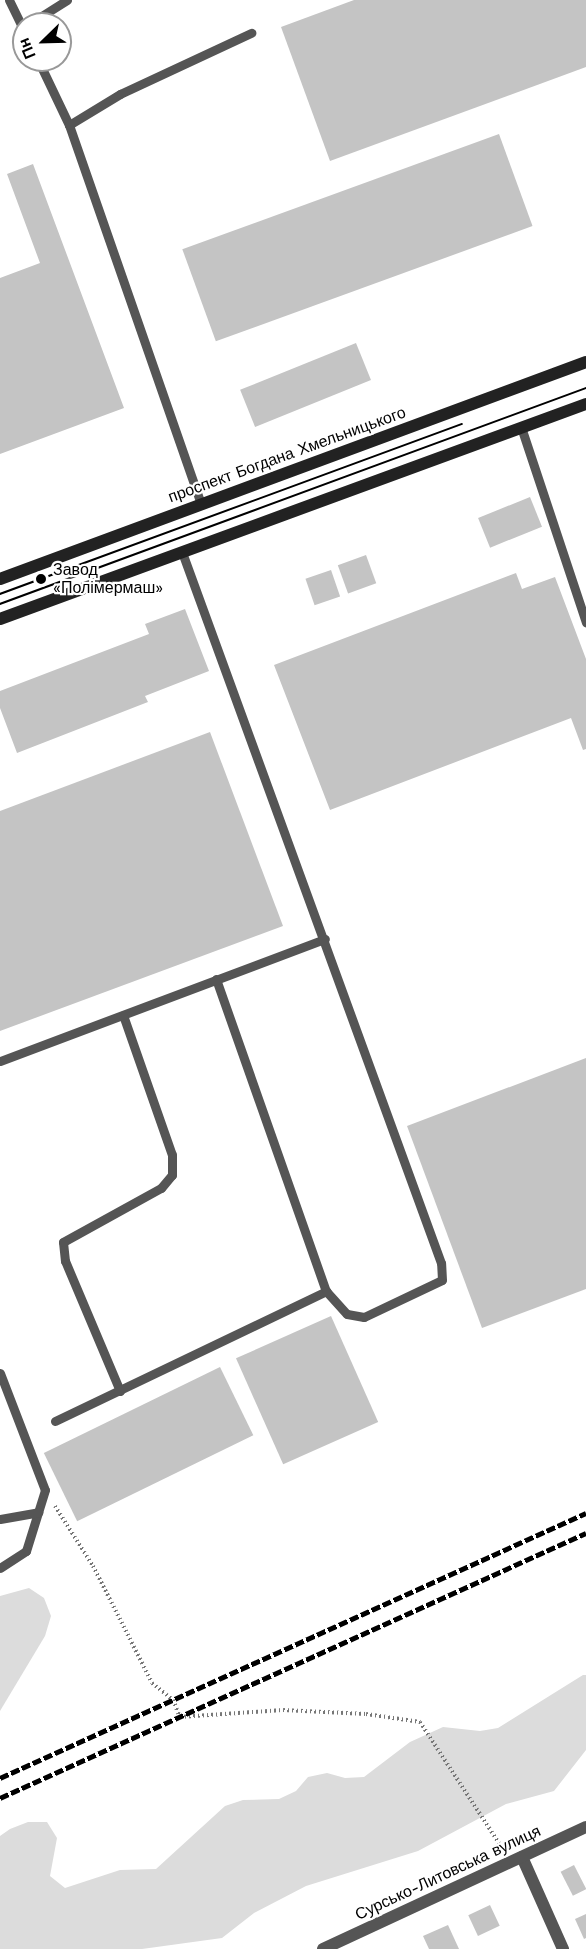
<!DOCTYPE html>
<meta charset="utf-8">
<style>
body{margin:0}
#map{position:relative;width:586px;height:1949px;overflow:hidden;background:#fff;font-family:"Work Sans",sans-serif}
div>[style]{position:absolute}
.green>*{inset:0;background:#dcdcdc}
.building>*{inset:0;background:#c4c4c4;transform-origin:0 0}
.path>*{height:4px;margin-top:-2px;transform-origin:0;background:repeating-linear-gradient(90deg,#777 0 1.5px,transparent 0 4.5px)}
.service>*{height:9px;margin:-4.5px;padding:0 4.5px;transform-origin:4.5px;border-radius:4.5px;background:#555}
.minor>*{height:12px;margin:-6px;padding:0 6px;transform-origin:6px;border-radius:6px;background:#555}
.secondary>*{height:12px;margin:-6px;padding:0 6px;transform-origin:6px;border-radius:6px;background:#222}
.tram>*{height:1.5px;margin:-0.75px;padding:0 0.75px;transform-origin:0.75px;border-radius:0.75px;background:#000}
.rail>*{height:4.5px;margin-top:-2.25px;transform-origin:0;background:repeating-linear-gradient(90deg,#000 0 9px,transparent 0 12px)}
.dots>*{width:16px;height:16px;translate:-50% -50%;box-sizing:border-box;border:3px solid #fff;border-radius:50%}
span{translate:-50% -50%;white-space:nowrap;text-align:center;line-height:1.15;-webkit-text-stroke:4.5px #fff;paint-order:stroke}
.street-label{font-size:16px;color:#000}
.poi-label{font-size:16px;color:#000}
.left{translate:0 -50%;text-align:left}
.north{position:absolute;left:12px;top:12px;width:60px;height:60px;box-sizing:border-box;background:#fff;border:2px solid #999;border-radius:50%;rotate:247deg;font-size:16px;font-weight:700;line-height:24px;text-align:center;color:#000}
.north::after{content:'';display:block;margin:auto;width:21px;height:27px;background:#000;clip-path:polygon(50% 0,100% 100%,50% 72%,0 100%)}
</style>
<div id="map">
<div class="green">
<div style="clip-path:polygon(29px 1588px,44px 1598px,51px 1616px,45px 1636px,0 1711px,0 1596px)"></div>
<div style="clip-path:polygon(583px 1675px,586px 1675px,586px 1750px,554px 1791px,506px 1804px,418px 1851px,306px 1886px,254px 1913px,222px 1938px,142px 1949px,0 1949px,0 1836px,10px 1829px,28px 1822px,47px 1822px,57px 1838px,50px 1876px,65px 1888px,120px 1870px,156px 1869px,225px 1806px,243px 1800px,279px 1799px,296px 1791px,308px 1777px,327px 1773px,345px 1778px,364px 1777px,410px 1742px,443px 1727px,480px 1731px,498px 1728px)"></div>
</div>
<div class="building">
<div style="clip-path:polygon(354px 0,586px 0,586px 67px,330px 161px,281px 27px)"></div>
<div style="left:499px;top:134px;width:98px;height:337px;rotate:70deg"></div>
<div style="clip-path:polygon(33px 164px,124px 408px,0 454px,0 278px,40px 263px,7px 174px)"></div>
<div style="left:356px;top:343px;width:40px;height:125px;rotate:68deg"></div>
<div style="left:530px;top:497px;width:32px;height:56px;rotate:68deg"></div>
<div style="left:366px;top:555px;width:30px;height:30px;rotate:70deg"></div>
<div style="left:331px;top:570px;width:28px;height:27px;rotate:71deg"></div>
<div style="clip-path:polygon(516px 573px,522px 589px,555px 577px,586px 659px,586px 749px,583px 750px,571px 718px,330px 810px,274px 665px)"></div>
<div style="clip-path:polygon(185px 609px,209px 671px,145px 696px,148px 702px,17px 753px,0 708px,0 691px,149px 634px,145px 624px)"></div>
<div style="clip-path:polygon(210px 732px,283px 926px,0 1031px,0 811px)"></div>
<div style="clip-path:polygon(586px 1058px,586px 1289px,482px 1328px,407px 1126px)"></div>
<div style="left:331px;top:1316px;width:116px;height:104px;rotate:66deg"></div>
<div style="left:220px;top:1367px;width:76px;height:196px;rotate:64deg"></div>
<div style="left:574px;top:1865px;width:27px;height:15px;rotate:63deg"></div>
<div style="left:490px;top:1905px;width:23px;height:24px;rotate:65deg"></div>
<div style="clip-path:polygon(586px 1914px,586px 1938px,584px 1939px,575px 1919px)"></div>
<div style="clip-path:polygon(448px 1925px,459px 1949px,429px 1949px,423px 1936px)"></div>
</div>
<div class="path">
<div style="left:55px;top:1506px;width:71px;rotate:57.7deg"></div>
<div style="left:93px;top:1566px;width:131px;rotate:63.2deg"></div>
<div style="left:152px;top:1683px;width:27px;rotate:39deg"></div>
<div style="left:173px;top:1700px;width:18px;rotate:68deg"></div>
<div style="left:180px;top:1717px;width:103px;rotate:-3.9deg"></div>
<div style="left:283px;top:1710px;width:83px;rotate:2.8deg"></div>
<div style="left:366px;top:1714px;width:55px;rotate:8.4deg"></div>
<div style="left:420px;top:1722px;width:154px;rotate:56.9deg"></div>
</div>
<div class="service">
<div style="left:9px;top:0;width:34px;rotate:64deg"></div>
<div style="left:29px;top:24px;width:45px;rotate:-32.3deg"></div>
<div style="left:38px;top:60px;width:72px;rotate:64.5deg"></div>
<div style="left:521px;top:427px;width:206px;rotate:71.6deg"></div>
<div style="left:201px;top:504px;width:401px;rotate:-109.2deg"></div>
<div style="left:69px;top:125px;width:60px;rotate:-31.3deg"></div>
<div style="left:120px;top:94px;width:145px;rotate:-25deg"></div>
<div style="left:216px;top:979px;width:331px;rotate:70.6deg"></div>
<div style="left:0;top:1061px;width:347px;rotate:-20.6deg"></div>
<div style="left:0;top:1373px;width:125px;rotate:69deg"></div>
<div style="left:45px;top:1490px;width:64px;rotate:107.3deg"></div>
<div style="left:26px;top:1551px;width:31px;rotate:147deg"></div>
<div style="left:120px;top:1391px;width:141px;rotate:-112.9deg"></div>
<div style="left:65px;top:1261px;width:19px;rotate:-96deg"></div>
<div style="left:63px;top:1242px;width:112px;rotate:-28.9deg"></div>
<div style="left:161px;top:1188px;width:17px;rotate:-50deg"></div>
<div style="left:172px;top:1175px;width:20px;rotate:-90deg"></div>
<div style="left:172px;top:1155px;width:148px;rotate:-109.3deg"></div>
<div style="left:55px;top:1421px;width:301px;rotate:-25.6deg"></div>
<div style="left:326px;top:1291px;width:31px;rotate:48deg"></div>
<div style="left:347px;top:1314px;width:17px;rotate:10deg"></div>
<div style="left:364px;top:1317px;width:86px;rotate:-25.4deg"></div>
<div style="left:442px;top:1280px;width:17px;rotate:-93deg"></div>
<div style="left:441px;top:1263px;width:757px;rotate:-110.02deg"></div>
<div style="left:0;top:1519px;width:39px;rotate:-10deg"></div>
</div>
<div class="minor">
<div style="left:522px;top:1857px;width:101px;rotate:66deg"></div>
<div style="left:323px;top:1949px;width:290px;rotate:-24.9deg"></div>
</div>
<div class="secondary">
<div style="left:0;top:579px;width:625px;rotate:-20.32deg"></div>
<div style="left:0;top:619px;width:624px;rotate:-20.15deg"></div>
</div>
<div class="tram">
<div style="left:0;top:594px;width:492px;rotate:-20.2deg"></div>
<div style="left:0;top:604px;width:625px;rotate:-20.23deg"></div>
</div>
<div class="rail">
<div style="left:0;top:1778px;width:643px;rotate:-24.33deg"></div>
<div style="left:0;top:1798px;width:643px;rotate:-24.33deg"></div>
</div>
<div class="dots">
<div style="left:41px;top:579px;background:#000"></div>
</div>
<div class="street-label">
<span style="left:287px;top:455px;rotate:-20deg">проспект Богдана Хмельницького</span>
<span style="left:448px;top:1873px;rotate:-25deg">Сурсько-Литовська вулиця</span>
</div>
<div class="poi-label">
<span class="left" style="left:53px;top:579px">Завод<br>«Полімермаш»</span>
</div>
<div class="north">Пн</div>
</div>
